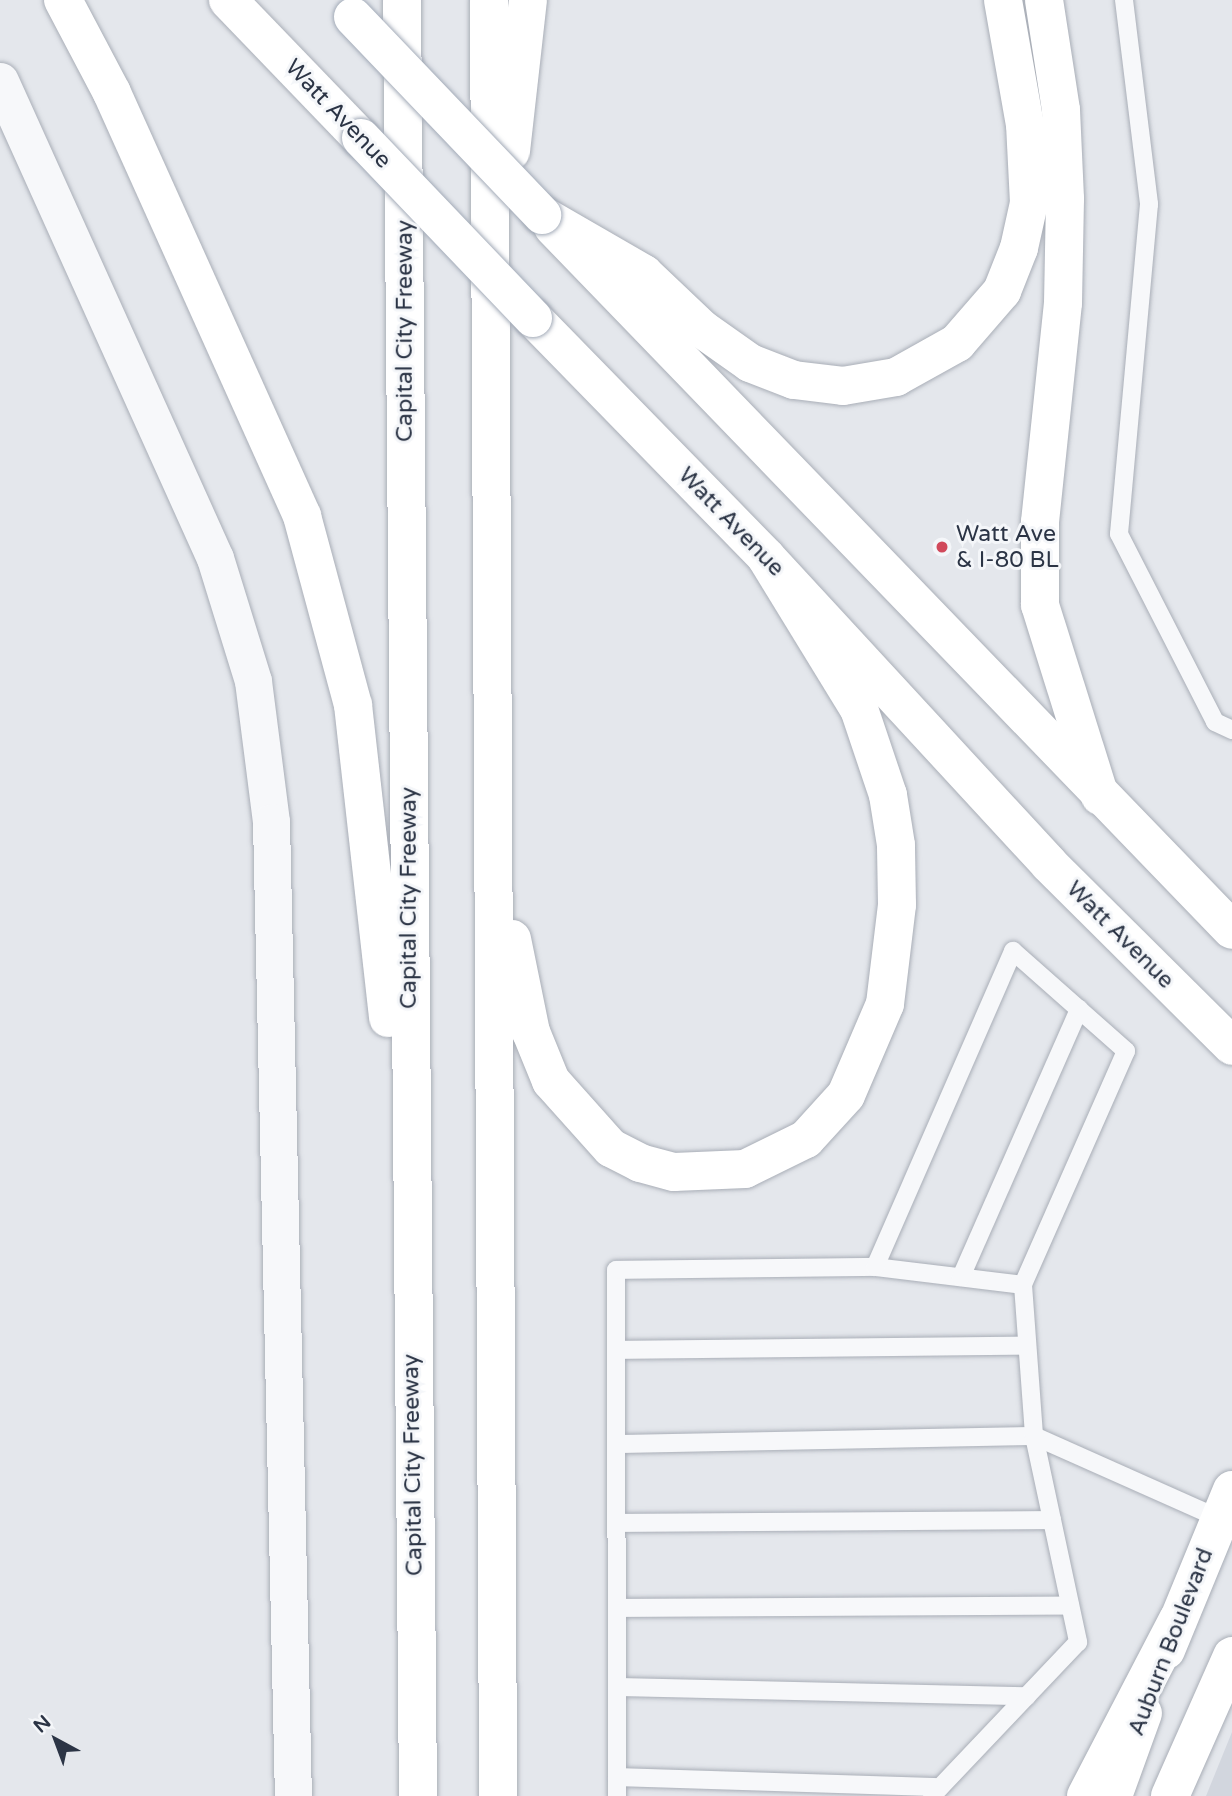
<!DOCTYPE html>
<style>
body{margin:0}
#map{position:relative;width:1232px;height:1796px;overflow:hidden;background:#e4e7ec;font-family:"Varela Round",sans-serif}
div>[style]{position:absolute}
.built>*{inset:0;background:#d2d6de}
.roads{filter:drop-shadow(0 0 2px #a9aeb7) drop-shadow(0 0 2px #a9aeb7)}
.service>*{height:18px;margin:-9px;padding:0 9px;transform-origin:9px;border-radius:9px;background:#f7f8fa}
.minor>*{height:37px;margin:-18.5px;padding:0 18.5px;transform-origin:18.5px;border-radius:18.5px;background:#f7f8fa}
.secondary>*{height:38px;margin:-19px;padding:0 19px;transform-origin:19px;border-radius:19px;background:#fff}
.primary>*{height:38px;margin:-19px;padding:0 19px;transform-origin:19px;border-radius:19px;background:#fff}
.motorway>*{height:38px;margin:-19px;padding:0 19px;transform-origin:19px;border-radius:19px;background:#fff}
.bridges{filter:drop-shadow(0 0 2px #a3abb8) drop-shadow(0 0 2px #a3abb8)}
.primary-bridge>*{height:38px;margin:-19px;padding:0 19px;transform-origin:19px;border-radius:19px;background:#fff}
.dots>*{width:19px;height:19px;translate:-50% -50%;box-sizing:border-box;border:4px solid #f4f6f9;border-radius:50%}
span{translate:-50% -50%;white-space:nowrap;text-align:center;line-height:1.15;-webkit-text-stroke:6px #f4f6f9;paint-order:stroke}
.street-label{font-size:23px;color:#2b3445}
.poi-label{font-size:23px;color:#2b3445}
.left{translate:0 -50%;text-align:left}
.north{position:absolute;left:21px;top:1705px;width:70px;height:70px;-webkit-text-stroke:5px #f4f6f9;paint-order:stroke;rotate:319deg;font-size:19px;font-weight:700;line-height:28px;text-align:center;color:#2b3445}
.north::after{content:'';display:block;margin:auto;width:24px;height:32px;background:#2b3445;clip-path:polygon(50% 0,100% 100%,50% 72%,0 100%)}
</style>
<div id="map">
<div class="built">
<div style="clip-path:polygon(1232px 1732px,1232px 1796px,1206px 1796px)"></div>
</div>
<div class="roads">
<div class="service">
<div style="left:1124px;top:0;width:206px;rotate:83deg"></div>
<div style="left:1149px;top:204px;width:331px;rotate:95.2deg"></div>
<div style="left:1119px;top:534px;width:211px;rotate:62.9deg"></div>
<div style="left:1215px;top:722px;width:19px;rotate:25deg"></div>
<div style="left:875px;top:1267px;width:149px;rotate:6.9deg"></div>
<div style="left:961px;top:1277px;width:293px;rotate:-66.2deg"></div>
<div style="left:617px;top:1350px;width:410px;rotate:-0.6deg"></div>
<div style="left:617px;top:1444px;width:417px;rotate:-1.1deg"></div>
<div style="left:1034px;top:1436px;width:204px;rotate:24deg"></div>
<div style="left:617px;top:1523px;width:435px;rotate:-0.4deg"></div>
<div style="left:617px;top:1608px;width:453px;rotate:-0.3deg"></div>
<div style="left:617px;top:1687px;width:410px;rotate:1.3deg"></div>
<div style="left:617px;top:1777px;width:323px;rotate:1.8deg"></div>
<div style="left:617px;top:1796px;width:526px;rotate:-90.11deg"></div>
<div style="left:616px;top:1270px;width:259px;rotate:-0.7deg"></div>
<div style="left:875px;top:1267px;width:345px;rotate:-66.4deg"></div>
<div style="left:1013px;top:951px;width:151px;rotate:41.5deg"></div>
<div style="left:1126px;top:1051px;width:256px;rotate:113.8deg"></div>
<div style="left:1023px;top:1285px;width:151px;rotate:85.8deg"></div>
<div style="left:1034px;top:1436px;width:211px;rotate:77.9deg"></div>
<div style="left:1078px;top:1642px;width:212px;rotate:133.5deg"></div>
</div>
<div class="minor">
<div style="left:0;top:81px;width:523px;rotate:65.74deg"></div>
<div style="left:215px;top:558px;width:129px;rotate:72.8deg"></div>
<div style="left:253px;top:681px;width:142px;rotate:82.7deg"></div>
<div style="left:271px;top:822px;width:974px;rotate:88.71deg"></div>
</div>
<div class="secondary">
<div style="left:1166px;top:1650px;width:173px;rotate:-67.6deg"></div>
<div style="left:1113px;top:1796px;width:88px;rotate:-70.1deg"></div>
<div style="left:1170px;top:1796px;width:153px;rotate:-66.1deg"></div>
</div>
<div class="primary">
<div style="left:228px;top:0;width:192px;rotate:46.1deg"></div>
<div style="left:553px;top:227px;width:977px;rotate:45.99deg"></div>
<div style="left:533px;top:318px;width:334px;rotate:45.7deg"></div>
<div style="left:766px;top:557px;width:418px;rotate:47.3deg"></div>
<div style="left:1049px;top:864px;width:258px;rotate:44.8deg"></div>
</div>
<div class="motorway">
<div style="left:63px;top:0;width:105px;rotate:62.2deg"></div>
<div style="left:112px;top:93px;width:464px;rotate:65.8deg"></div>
<div style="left:302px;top:516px;width:196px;rotate:74.9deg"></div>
<div style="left:353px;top:705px;width:315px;rotate:83.6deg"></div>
<div style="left:402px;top:0;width:1796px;rotate:89.49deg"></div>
<div style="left:489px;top:0;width:1796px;rotate:89.71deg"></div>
<div style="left:1044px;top:0;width:111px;rotate:81.2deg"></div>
<div style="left:1061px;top:110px;width:89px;rotate:87.4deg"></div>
<div style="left:1065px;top:199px;width:104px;rotate:91.1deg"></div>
<div style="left:1063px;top:303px;width:220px;rotate:96deg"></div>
<div style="left:1040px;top:522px;width:83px;rotate:90deg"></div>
<div style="left:1040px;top:605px;width:200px;rotate:72.6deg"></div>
<div style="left:511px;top:151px;width:152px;rotate:-83.6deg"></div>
<div style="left:542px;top:215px;width:118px;rotate:30deg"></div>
<div style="left:644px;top:274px;width:80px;rotate:43.5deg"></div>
<div style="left:702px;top:329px;width:59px;rotate:35.3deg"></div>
<div style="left:750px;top:363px;width:47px;rotate:21.1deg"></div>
<div style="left:794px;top:380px;width:49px;rotate:7deg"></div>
<div style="left:843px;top:386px;width:54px;rotate:-9.6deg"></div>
<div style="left:896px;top:377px;width:70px;rotate:-29.1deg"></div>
<div style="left:957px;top:343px;width:69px;rotate:-49.1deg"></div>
<div style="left:1002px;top:291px;width:46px;rotate:-68.4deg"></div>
<div style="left:1019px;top:248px;width:46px;rotate:-77.5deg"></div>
<div style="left:1029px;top:203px;width:78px;rotate:-92.9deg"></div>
<div style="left:1025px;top:125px;width:127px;rotate:-100deg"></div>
<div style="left:512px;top:939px;width:95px;rotate:78.5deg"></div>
<div style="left:531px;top:1032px;width:53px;rotate:67.8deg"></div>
<div style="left:551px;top:1081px;width:90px;rotate:48.2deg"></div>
<div style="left:611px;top:1148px;width:33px;rotate:27deg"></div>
<div style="left:640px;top:1163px;width:35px;rotate:15deg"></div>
<div style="left:674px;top:1172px;width:71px;rotate:-2.4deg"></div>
<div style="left:745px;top:1169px;width:68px;rotate:-26.2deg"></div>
<div style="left:806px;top:1139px;width:59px;rotate:-47.7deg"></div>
<div style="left:846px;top:1095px;width:99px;rotate:-66.8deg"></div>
<div style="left:885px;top:1004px;width:100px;rotate:-83.1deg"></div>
<div style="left:897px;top:905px;width:60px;rotate:-91deg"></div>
<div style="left:896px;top:845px;width:51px;rotate:-99.1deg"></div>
<div style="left:888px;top:795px;width:91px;rotate:-108.6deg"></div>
<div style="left:859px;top:709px;width:178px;rotate:-121.5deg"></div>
<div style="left:1086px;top:1796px;width:199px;rotate:-62.5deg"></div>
</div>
</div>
<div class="bridges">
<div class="primary-bridge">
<div style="left:353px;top:17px;width:274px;rotate:46.3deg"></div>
<div style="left:361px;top:138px;width:249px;rotate:46.3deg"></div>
</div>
</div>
<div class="dots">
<div style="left:942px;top:547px;background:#d1495b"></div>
</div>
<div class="street-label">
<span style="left:338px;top:114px;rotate:46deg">Watt Avenue</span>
<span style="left:405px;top:331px;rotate:-90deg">Capital City Freeway</span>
<span style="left:731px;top:522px;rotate:46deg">Watt Avenue</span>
<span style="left:409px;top:898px;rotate:-90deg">Capital City Freeway</span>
<span style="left:1120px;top:935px;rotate:45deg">Watt Avenue</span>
<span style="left:413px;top:1465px;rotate:-91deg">Capital City Freeway</span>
<span style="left:1171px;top:1642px;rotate:-69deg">Auburn Boulevard</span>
</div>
<div class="poi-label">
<span class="left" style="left:956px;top:547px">Watt Ave<br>&amp; I-80 BL</span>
</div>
<div class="north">N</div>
</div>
